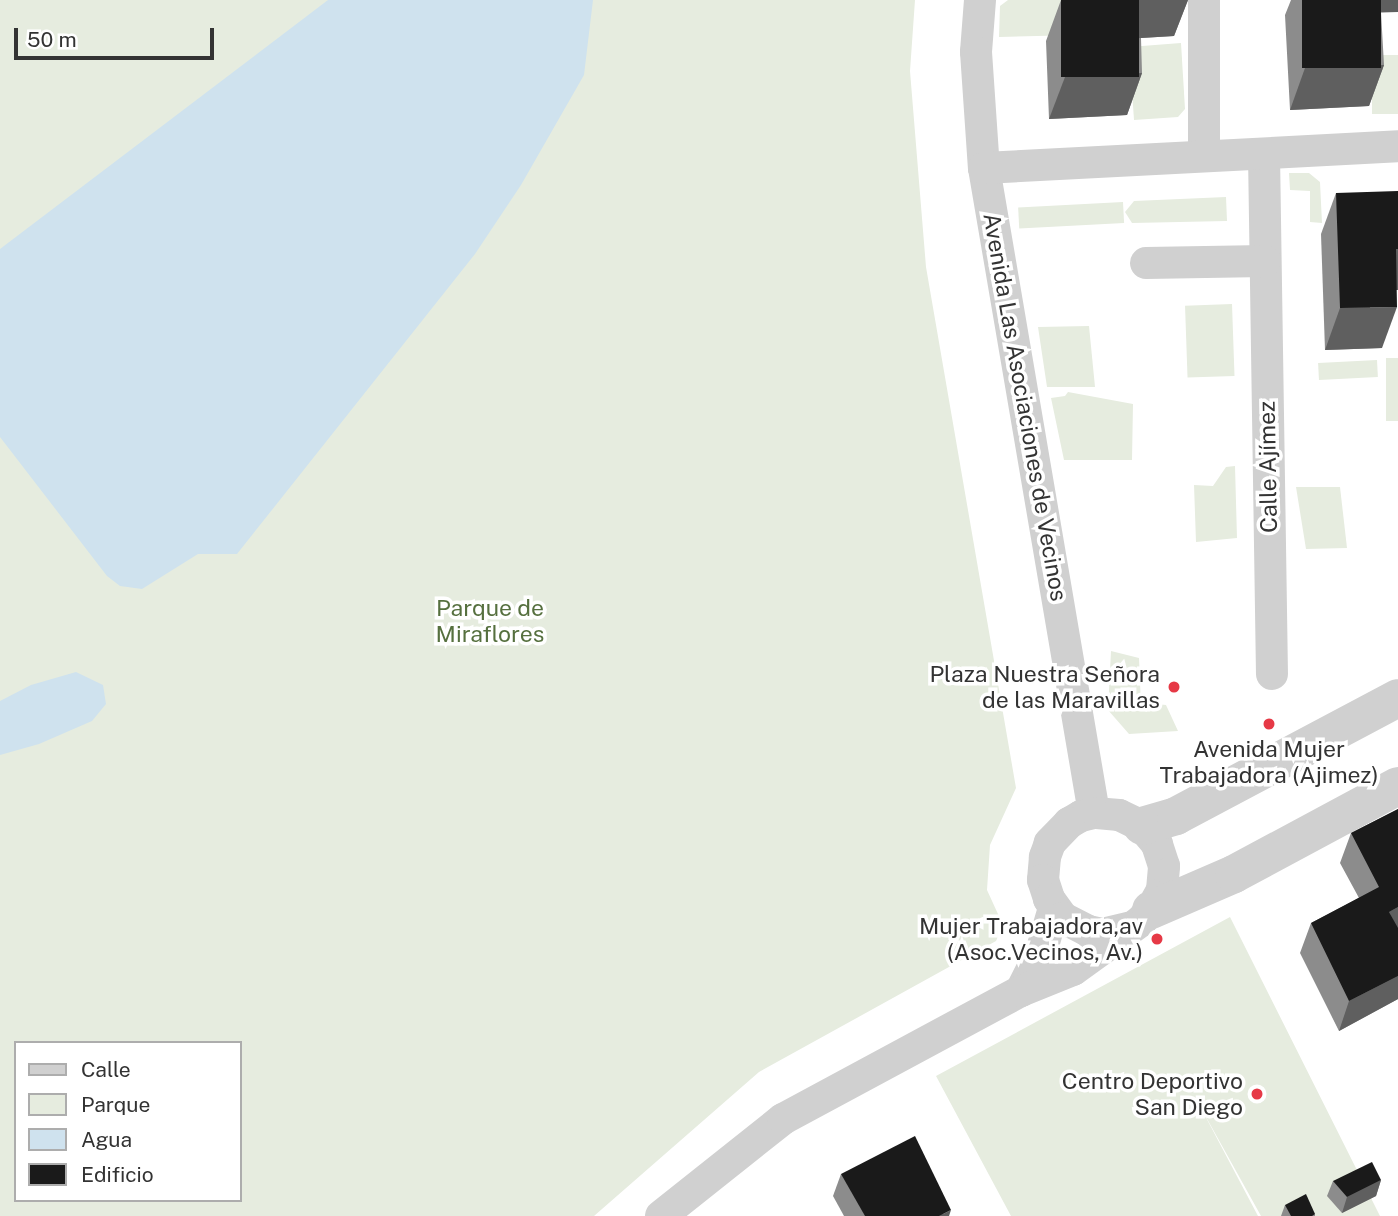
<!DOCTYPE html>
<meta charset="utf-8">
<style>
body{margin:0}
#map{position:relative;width:1398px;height:1216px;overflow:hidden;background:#fff;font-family:"Public Sans",sans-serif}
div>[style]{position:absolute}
.green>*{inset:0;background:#e6ecdf;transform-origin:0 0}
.water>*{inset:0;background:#cfe2ee}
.minor>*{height:32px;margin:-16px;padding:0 16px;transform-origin:16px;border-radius:16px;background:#d0d0d0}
.tertiary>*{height:38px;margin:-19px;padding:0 19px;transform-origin:19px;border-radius:19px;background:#d0d0d0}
.wall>*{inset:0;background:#8c8c8c}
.shaded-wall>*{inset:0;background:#5f5f5f}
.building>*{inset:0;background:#1a1a1a;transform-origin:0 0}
.dots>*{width:19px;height:19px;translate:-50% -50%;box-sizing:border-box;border:4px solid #fff;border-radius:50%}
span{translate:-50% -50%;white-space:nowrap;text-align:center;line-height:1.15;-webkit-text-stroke:7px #fff;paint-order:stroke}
.street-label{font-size:23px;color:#333}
.park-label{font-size:23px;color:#56703f}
.poi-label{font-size:23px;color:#333}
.right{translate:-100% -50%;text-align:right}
.legend{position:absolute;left:14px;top:1041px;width:228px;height:161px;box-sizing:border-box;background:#fff;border:2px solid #adadad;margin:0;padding:9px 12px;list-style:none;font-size:21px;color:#333}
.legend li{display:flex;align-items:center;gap:14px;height:35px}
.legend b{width:35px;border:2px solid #adadad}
.scale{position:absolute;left:14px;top:28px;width:200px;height:32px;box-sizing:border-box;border:4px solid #333;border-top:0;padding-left:9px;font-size:21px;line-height:24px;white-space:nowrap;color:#333;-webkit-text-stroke:5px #fff;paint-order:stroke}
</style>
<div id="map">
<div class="green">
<div style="clip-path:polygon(evenodd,0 0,915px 0,910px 71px,926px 267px,1016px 788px,990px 845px,987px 890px,1003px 925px,996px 941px,759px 1072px,594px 1216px,0 1216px,0 0,16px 1043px,240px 1043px,240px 1200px,16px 1200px,16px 1043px)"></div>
<div style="clip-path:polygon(1008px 0,1078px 0,1079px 35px,999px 37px,1000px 6px)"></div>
<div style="clip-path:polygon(1181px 43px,1185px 109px,1178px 117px,1134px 120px,1129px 47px)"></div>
<div style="left:1398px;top:55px;width:59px;height:26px;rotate:90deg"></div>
<div style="clip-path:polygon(1289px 173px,1309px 173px,1320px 182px,1322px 223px,1310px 222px,1310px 191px,1290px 190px)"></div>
<div style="clip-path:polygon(1226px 197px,1227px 221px,1132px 223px,1125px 212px,1134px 201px)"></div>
<div style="left:1123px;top:202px;width:21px;height:105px;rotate:87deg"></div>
<div style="left:1232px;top:304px;width:72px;height:47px;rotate:88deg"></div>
<div style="clip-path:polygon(1089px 326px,1095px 387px,1047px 387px,1038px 327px)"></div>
<div style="left:1398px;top:358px;width:63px;height:12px;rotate:90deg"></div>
<div style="left:1377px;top:360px;width:17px;height:59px;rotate:87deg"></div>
<div style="clip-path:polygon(1068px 392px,1133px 404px,1132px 460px,1064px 460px,1051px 398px,1065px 396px)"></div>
<div style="clip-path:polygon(1235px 466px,1237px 538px,1196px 542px,1194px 485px,1213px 486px,1226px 467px)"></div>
<div style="clip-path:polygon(1296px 487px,1340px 487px,1347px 548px,1306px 549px)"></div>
<div style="clip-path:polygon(1111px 651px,1139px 658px,1141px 706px,1146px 712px,1156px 704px,1166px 705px,1178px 731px,1129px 734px,1108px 710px)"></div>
<div style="clip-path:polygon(1230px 917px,1380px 1216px,1261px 1216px,1201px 1108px,1258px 1216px,1011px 1216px,936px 1076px)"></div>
</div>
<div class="water">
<div style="clip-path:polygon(328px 0,593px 0,584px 75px,521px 185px,475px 254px,237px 554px,198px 554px,142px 589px,120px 586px,107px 576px,0 437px,0 249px)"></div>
<div style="clip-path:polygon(76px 672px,103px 685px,106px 704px,92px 721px,39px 744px,0 755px,0 701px,31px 685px)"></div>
</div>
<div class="minor">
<div style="left:980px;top:0;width:52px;rotate:94.4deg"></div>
<div style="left:976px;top:52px;width:116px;rotate:86.1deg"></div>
<div style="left:984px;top:168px;width:654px;rotate:80.32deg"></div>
<div style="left:1204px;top:0;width:156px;rotate:90deg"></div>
<div style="left:1264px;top:154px;width:520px;rotate:89.12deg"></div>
<div style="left:984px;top:168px;width:415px;rotate:-3deg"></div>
<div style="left:1146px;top:263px;width:119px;rotate:-1deg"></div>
<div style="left:1021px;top:991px;width:47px;rotate:-63.4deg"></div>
<div style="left:1042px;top:949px;width:43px;rotate:-73.7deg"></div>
<div style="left:661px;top:1216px;width:156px;rotate:-38.5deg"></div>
<div style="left:783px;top:1119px;width:270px;rotate:-28.3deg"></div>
<div style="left:1021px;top:991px;width:56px;rotate:-22deg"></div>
<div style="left:1073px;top:970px;width:84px;rotate:-35.8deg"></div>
<div style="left:1141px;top:921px;width:15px;rotate:-48deg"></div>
<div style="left:1151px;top:910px;width:23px;rotate:-61deg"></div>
<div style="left:1162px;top:890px;width:24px;rotate:-85deg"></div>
<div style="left:1164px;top:866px;width:23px;rotate:-108deg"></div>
<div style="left:1157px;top:844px;width:23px;rotate:-130deg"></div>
<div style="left:1142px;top:826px;width:25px;rotate:-154deg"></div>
<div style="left:1119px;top:815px;width:25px;rotate:-175deg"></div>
<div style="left:1094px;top:813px;width:13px;rotate:167deg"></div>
<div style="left:1081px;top:816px;width:14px;rotate:150deg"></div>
<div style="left:1069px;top:823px;width:28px;rotate:134deg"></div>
<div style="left:1050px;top:843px;width:15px;rotate:110deg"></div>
<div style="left:1045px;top:857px;width:23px;rotate:95deg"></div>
<div style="left:1043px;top:880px;width:20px;rotate:72deg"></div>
<div style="left:1049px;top:899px;width:24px;rotate:54deg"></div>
<div style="left:1063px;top:918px;width:28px;rotate:27deg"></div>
<div style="left:1088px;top:931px;width:14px;rotate:12deg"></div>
<div style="left:1102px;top:934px;width:28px;rotate:-13deg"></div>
</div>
<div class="tertiary">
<div style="left:1142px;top:826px;width:35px;rotate:-16deg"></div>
<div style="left:1176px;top:816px;width:251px;rotate:-28deg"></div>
<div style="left:1151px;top:910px;width:90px;rotate:-23.4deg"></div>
<div style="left:1234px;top:874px;width:186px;rotate:-28.2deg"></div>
</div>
<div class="wall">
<div style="clip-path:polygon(1061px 0,1188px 0,1174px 36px,1141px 38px,1142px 73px,1127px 115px,1049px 119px,1046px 41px)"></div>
<div style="clip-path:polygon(1291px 0,1398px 0,1381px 12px,1384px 65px,1369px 106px,1290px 110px,1285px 15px)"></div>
<div style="clip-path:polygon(1336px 193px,1382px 348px,1325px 350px,1321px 234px)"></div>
<div style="clip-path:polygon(1398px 809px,1398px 999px,1339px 1031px,1300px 953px,1311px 923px,1359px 898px,1340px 863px,1351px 833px)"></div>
<div style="clip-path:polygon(841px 1174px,949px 1216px,844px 1216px,833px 1196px)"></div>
<div style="clip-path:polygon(1381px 1180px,1376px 1196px,1342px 1213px,1327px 1196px,1333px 1181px)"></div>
<div style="clip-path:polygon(1285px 1205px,1315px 1214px,1315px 1216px,1281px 1216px)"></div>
</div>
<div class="shaded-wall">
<div style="clip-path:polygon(1138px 0,1188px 0,1174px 36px,1124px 39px)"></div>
<div style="clip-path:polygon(1369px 0,1398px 0,1398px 12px,1364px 13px)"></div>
<div style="clip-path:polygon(1384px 65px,1369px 106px,1290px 110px,1305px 68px)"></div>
<div style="clip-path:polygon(1142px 73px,1127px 115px,1049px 119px,1065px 77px)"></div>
<div style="clip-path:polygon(1396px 249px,1398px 249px,1398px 290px,1381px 290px)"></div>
<div style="clip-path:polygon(1397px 307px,1382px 348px,1325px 350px,1340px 308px)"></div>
<div style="clip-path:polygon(1398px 907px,1398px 931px,1389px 912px)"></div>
<div style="clip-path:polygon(1398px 976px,1398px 999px,1339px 1031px,1349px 1001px)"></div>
<div style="clip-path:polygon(1381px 1180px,1376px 1196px,1342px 1213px,1347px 1197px)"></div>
<div style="clip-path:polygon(951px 1210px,949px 1216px,939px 1216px)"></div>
</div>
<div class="building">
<div style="left:1061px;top:0;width:78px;height:77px"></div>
<div style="left:1302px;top:0;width:79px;height:68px"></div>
<div style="clip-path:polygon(1398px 191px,1398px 249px,1396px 249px,1397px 307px,1340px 308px,1336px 193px)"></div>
<div style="clip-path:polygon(1398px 809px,1398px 907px,1389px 912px,1398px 928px,1398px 976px,1349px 1001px,1311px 923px,1379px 887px,1351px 833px)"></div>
<div style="clip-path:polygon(915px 1136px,951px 1210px,939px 1216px,865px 1216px,841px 1174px)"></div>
<div style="clip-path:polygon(1372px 1162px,1381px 1180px,1347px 1197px,1333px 1181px)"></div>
<div style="clip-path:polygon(1306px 1194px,1315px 1214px,1312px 1216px,1291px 1216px,1285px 1205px)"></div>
</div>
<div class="dots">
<div style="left:1174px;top:687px;background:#e63946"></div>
<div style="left:1269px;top:724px;background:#e63946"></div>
<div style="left:1157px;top:939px;background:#e63946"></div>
<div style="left:1257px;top:1094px;background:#e63946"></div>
</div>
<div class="street-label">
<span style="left:1025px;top:407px;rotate:80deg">Avenida Las Asociaciones de Vecinos</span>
<span style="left:1268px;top:467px;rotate:-91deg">Calle Ajímez</span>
</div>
<div class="park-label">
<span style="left:490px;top:621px">Parque de<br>Miraflores</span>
</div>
<div class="poi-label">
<span class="right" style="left:1160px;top:687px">Plaza Nuestra Señora<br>de las Maravillas</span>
<span style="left:1269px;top:762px">Avenida Mujer<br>Trabajadora (Ajimez)</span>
<span class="right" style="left:1143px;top:939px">Mujer Trabajadora,av<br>(Asoc.Vecinos, Av.)</span>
<span class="right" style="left:1243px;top:1094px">Centro Deportivo<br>San Diego</span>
</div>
<ul class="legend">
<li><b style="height:9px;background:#d0d0d0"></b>Calle</li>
<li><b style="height:19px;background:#e6ecdf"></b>Parque</li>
<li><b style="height:19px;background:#cfe2ee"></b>Agua</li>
<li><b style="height:19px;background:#1a1a1a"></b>Edificio</li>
</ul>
<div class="scale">50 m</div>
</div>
